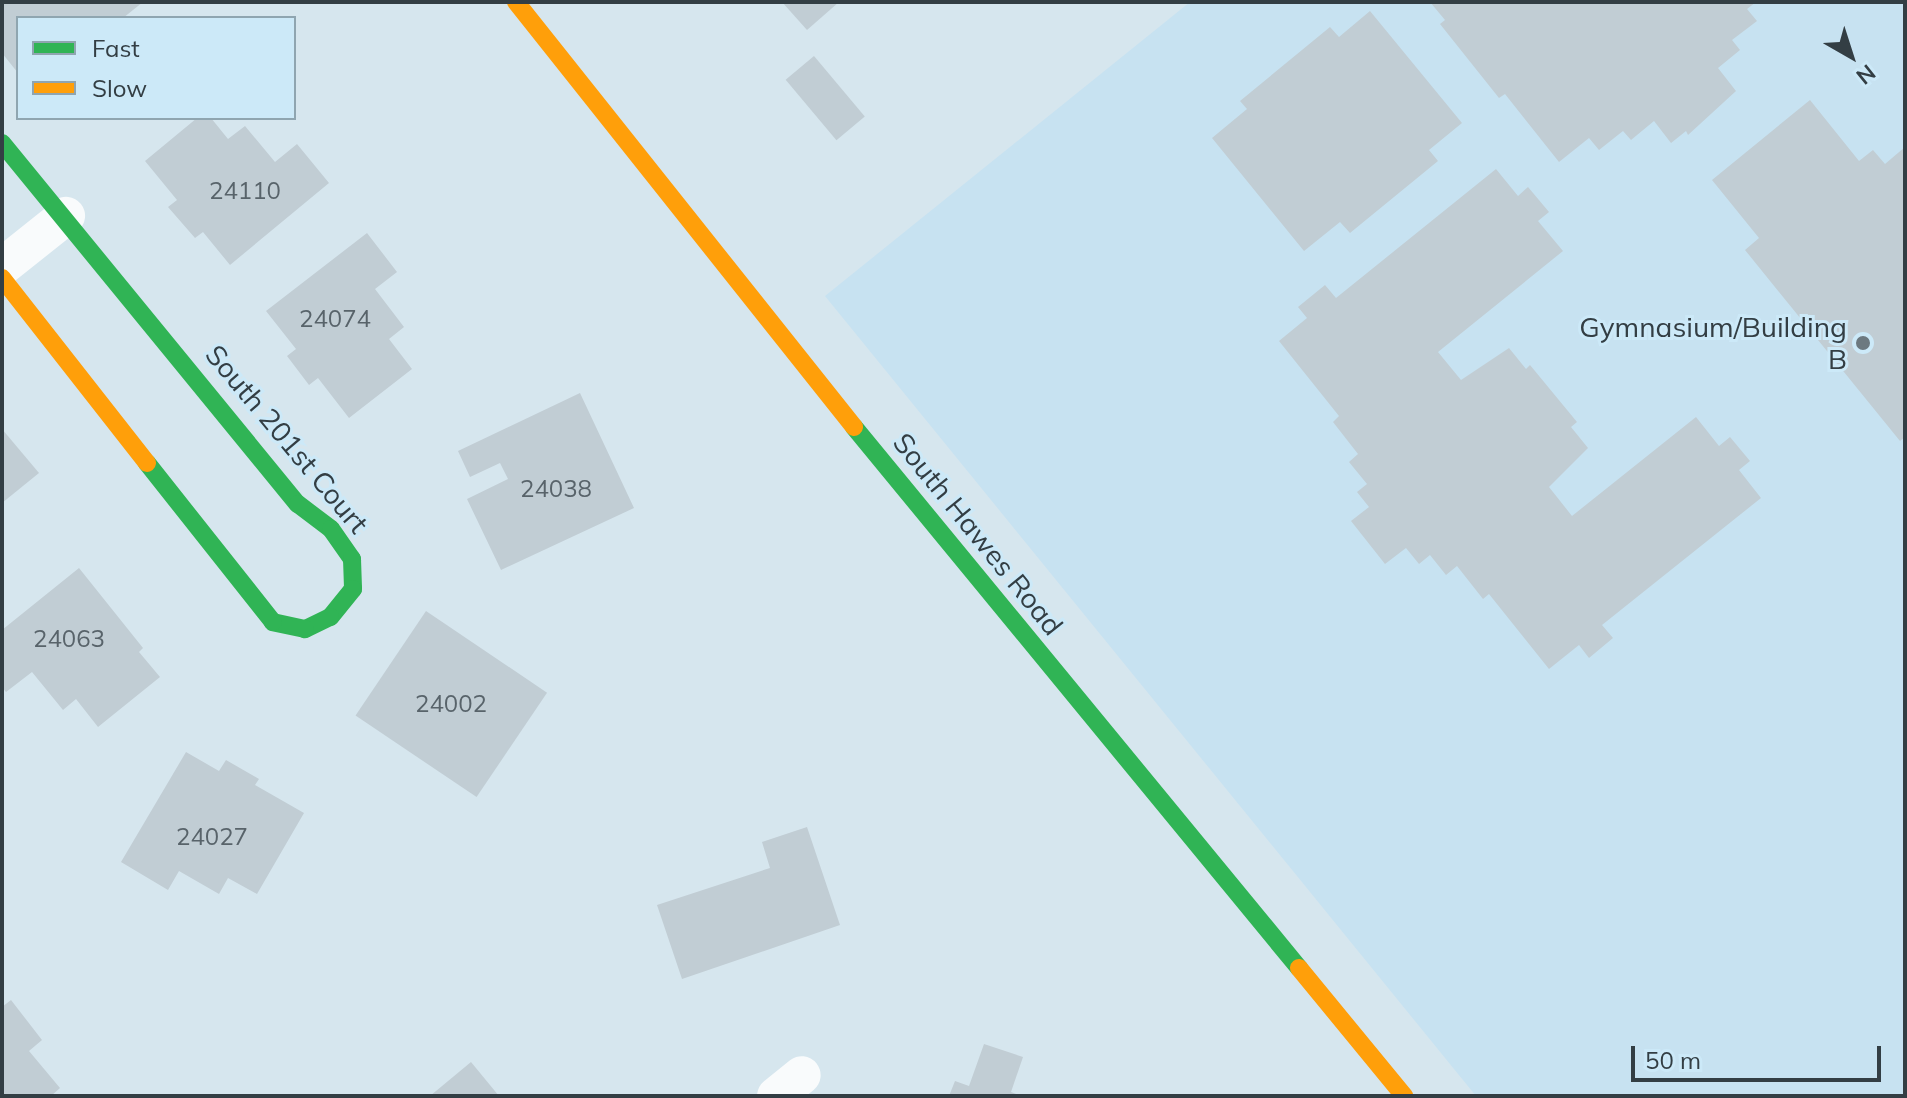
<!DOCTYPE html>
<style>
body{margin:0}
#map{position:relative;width:1907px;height:1098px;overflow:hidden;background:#d6e6ee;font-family:Mulish,sans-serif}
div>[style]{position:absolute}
.built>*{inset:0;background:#c7e2f1}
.building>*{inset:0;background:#c1cdd4;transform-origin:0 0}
.street>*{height:38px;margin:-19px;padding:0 19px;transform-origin:19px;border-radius:19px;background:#f9fbfc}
.fast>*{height:18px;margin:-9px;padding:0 9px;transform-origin:9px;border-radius:9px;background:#30b455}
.slow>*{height:18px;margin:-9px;padding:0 9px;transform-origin:9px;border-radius:9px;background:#ff9f0a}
.dots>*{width:22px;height:22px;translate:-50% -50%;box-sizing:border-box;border:4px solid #cce9f8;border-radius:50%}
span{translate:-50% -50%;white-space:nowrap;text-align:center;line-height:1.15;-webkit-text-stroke:6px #cce9f8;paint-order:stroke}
.number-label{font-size:24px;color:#58636a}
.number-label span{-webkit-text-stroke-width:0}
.poi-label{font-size:28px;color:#333e44}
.right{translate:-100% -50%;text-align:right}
.street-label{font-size:28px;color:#333e44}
.frame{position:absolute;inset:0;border:4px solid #333e44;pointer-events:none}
.legend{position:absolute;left:16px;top:16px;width:280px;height:104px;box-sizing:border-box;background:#cce9f8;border:2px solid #8fa5b0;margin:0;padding:10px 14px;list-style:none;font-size:24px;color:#333e44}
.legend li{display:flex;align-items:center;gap:16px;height:40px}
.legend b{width:40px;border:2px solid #8fa5b0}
.north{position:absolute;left:1811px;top:16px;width:80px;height:80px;-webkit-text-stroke:6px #cce9f8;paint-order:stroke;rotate:141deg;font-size:22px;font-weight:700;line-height:32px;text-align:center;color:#333e44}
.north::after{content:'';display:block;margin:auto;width:28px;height:36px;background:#333e44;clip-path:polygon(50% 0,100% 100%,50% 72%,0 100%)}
.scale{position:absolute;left:1631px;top:1046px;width:250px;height:36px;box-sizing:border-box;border:4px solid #333e44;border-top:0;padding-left:10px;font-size:24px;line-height:28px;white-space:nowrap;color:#333e44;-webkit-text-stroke:6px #cce9f8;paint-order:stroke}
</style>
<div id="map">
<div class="built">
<div style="clip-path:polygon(1190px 2px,1905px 2px,1905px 1096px,1476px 1096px,825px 296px)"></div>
</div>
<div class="building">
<div style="clip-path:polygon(2px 2px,143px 2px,123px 18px,18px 18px,18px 73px,2px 53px)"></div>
<div style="clip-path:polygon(782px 2px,839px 2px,807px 30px)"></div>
<div style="clip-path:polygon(1430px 2px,1756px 2px,1747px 9px,1757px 21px,1732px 40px,1740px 50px,1718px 68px,1736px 91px,1688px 135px,1686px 131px,1671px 143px,1654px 121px,1631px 140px,1623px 131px,1599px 150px,1589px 138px,1559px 162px,1505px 94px,1499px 98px,1440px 24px,1445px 20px)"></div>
<div style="clip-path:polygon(1370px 11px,1462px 123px,1429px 150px,1438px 161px,1350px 233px,1340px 222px,1304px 251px,1212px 138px,1247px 109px,1240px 101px,1330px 27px,1339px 37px)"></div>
<div style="left:814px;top:56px;width:79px;height:37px;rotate:50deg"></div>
<div style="clip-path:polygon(1810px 100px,1859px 161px,1873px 150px,1885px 164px,1905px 147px,1905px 437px,1900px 441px,1745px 250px,1759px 238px,1712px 180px)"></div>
<div style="clip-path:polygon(197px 118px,211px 118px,228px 139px,245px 126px,275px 162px,297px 144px,329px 183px,230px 265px,203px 232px,195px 238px,168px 207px,177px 200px,145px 161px)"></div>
<div style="clip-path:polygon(1496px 169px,1518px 196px,1528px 187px,1549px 212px,1538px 221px,1563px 251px,1438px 352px,1461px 380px,1509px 348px,1526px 369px,1530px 365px,1577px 422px,1571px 427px,1588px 448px,1549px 487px,1572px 516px,1696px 417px,1719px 446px,1730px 437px,1750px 461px,1739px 470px,1761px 498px,1602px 625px,1613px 638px,1589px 658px,1579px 645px,1549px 669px,1489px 594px,1483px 599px,1457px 566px,1446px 575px,1430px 555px,1419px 564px,1406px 548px,1385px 564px,1351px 521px,1369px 507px,1357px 492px,1367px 484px,1349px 462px,1358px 454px,1333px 422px,1339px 416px,1279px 341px,1307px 318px,1298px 307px,1325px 285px,1336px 298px)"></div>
<div style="clip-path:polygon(367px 233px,397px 272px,375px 289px,404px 327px,389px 339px,412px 369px,349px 418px,318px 378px,309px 385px,287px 356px,296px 349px,266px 311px)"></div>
<div style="clip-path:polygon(580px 393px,634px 508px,501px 570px,467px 499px,508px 479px,500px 463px,470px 477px,458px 451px)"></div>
<div style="clip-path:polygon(2px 429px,39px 473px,2px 503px)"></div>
<div style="clip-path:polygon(79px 568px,143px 648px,139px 652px,160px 677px,98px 727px,76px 699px,63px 710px,32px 672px,6px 692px,2px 687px,2px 630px)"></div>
<div style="left:426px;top:611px;width:146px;height:126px;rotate:34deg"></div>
<div style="clip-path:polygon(186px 752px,219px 771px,226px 760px,259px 779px,255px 785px,304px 813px,257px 894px,228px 878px,219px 894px,179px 871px,168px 890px,121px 862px)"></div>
<div style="clip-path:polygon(807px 827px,840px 925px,682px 979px,657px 905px,770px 868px,762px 842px)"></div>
<div style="clip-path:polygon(11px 1000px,42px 1040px,29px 1051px,60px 1088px,51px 1096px,2px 1096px,2px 1007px)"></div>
<div style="clip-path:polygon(984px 1044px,1023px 1057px,1011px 1092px,1021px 1096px,949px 1096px,955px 1081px,969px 1086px)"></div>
<div style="clip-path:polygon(471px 1062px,499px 1096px,430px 1096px)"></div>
</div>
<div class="street">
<div style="left:2px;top:267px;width:82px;rotate:-38.6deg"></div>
<div style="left:776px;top:1096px;width:33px;rotate:-39deg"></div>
</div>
<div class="fast">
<div style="left:2px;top:143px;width:467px;rotate:50.7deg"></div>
<div style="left:298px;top:504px;width:41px;rotate:37.1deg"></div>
<div style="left:331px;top:529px;width:37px;rotate:55deg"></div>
<div style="left:352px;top:559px;width:30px;rotate:88deg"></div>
<div style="left:353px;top:589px;width:36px;rotate:129deg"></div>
<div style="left:330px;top:617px;width:28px;rotate:154deg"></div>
<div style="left:305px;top:629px;width:33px;rotate:-168deg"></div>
<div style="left:273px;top:622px;width:203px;rotate:-128.4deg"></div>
<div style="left:854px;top:427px;width:701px;rotate:50.56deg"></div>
</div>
<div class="slow">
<div style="left:516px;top:2px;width:543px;rotate:51.5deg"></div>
<div style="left:2px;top:278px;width:235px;rotate:51.9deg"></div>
<div style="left:1299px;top:968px;width:166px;rotate:50.6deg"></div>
</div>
<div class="dots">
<div style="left:1863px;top:343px;background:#6c7980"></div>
</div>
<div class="number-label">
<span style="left:245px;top:191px">24110</span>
<span style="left:335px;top:319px">24074</span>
<span style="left:556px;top:489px">24038</span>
<span style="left:69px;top:639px">24063</span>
<span style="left:451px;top:704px">24002</span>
<span style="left:212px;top:837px">24027</span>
</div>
<div class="poi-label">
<span class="right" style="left:1847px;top:343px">Gymnasium/Building<br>B</span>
</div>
<div class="street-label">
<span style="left:287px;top:439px;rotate:50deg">South 201st Court</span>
<span style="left:978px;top:534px;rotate:51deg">South Hawes Road</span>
</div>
<div class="frame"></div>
<ul class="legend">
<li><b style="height:10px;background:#30b455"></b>Fast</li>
<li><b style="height:10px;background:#ff9f0a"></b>Slow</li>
</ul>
<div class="north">N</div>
<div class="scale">50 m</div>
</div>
